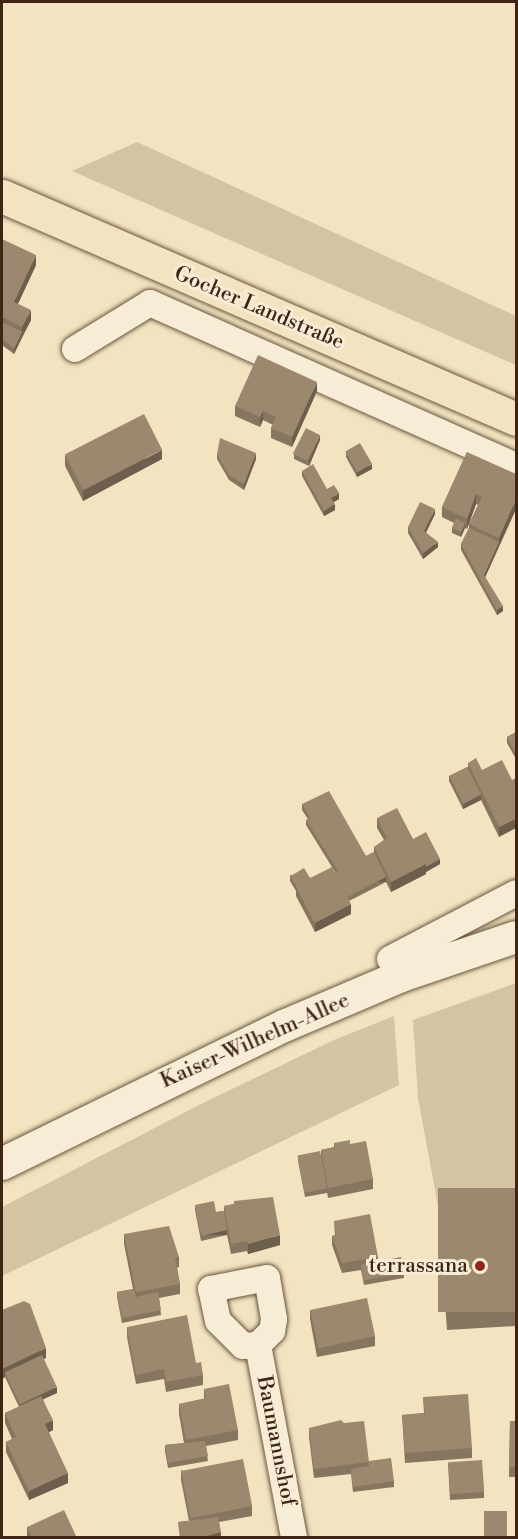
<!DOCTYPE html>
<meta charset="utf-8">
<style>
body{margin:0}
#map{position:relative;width:518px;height:1539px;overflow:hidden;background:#f2e4c1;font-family:"Libre Bodoni",serif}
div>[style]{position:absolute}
.green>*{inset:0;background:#d3c4a4}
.roads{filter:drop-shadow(0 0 2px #6b553f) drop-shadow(0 0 2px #6b553f)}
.minor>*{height:26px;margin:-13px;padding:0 13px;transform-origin:13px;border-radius:13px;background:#f7edd7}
.tertiary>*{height:32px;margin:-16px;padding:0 16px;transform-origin:16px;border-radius:16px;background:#f7edd7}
.primary>*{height:33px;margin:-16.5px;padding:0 16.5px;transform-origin:16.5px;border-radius:16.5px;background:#f2e4c1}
.wall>*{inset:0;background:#86755f}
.shaded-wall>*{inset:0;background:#6d5f4d;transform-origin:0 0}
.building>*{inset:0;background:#9c886e;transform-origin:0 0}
.dots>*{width:16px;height:16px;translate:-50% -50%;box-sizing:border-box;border:3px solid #f7edd7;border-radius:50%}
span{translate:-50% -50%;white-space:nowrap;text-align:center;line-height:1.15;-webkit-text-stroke:6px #f7edd7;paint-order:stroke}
.street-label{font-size:21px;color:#3e2514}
.poi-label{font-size:21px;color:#3e2514}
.right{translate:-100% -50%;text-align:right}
.frame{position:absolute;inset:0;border:3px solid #3e2514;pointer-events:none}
</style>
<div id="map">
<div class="green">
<div style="clip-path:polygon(137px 142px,516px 316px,516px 365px,72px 171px)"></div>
<div style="clip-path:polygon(516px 983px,516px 1202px,438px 1206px,418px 1098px,413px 1020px)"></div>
<div style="clip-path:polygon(394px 1016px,399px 1085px,2px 1276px,2px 1207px,201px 1104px,334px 1040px)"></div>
</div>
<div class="roads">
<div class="minor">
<div style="left:75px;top:349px;width:88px;rotate:-31.5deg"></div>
<div style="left:150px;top:303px;width:401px;rotate:24deg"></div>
<div style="left:390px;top:959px;width:142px;rotate:-27.6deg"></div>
<div style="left:267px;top:1278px;width:42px;rotate:80.3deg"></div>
<div style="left:274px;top:1319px;width:12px;rotate:99deg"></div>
<div style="left:272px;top:1331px;width:20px;rotate:135deg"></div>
<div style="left:258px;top:1345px;width:15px;rotate:176deg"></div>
<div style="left:243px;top:1346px;width:35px;rotate:-135deg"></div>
<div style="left:218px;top:1321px;width:33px;rotate:-102deg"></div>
<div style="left:211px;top:1289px;width:57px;rotate:-11.1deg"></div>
<div style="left:258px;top:1345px;width:196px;rotate:79.4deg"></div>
</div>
<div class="tertiary">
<div style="left:2px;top:1164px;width:314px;rotate:-26.1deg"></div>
<div style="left:284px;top:1026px;width:127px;rotate:-23.1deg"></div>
<div style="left:401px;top:976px;width:121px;rotate:-18.7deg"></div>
</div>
<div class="primary">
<div style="left:2px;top:196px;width:560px;rotate:23.45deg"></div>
</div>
</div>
<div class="wall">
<div style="clip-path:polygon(2px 239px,36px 265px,18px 304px,31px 320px,14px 354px,2px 345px)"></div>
<div style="clip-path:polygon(317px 391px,292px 447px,271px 438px,271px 428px,273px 425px,263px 420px,260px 427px,235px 416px,235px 406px)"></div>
<div style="clip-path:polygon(320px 440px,309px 466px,294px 459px,294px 454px)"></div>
<div style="clip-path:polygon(346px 452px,372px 469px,357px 477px,346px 457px)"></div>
<div style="clip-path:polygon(467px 452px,516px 509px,485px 577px,503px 611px,497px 615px,461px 550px,461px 544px,469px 528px,469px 524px,478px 505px,476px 504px,467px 529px,465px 528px,461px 537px,452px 533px,452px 528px,454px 523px,442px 517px,442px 507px)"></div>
<div style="clip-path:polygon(217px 454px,256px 459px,244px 490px,229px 480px,217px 459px)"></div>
<div style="clip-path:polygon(65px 456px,162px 459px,83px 501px,65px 466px)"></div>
<div style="clip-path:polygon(302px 471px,339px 499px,333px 502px,335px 510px,324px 516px,302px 476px)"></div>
<div style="clip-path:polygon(435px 514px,426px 533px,438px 547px,423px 559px,408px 533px,408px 527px)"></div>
<div style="clip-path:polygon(516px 732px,516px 759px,507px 743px,507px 737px)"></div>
<div style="clip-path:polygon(468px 763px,482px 770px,512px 780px,499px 837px,481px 800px,463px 809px,449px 781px,449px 776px,468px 767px)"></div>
<div style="clip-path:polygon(302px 804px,366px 856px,374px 852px,374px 847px,384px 840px,377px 828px,377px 818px,413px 839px,440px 864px,426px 872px,426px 874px,391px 892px,386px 882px,349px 901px,351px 914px,315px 932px,296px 896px,296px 891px,290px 881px,290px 875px,310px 878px,335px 872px,306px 825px,306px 820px,308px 819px,302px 810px)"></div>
<div style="clip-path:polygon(334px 1143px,350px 1144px,373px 1179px,373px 1189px,328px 1198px,327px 1192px,327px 1193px,305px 1197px,298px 1161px,298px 1156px,321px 1155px,321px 1150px,334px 1147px)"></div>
<div style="clip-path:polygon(516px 1188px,516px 1326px,447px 1330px,438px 1206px,438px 1193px)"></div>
<div style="clip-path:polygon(234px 1201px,280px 1245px,248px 1254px,247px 1251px,231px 1254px,227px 1235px,201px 1241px,195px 1210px,195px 1205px,216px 1212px,224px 1211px,224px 1206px,234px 1204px)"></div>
<div style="clip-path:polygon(334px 1221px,378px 1257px,378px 1261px,404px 1273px,404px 1278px,364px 1285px,361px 1270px,342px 1273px,332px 1245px,332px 1236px,335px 1235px)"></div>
<div style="clip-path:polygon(124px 1234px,179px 1257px,179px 1267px,177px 1268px,180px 1284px,180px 1294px,159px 1298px,161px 1315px,122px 1323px,117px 1297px,117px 1292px,133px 1289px,124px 1244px)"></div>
<div style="clip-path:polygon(2px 1310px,46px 1358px,43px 1359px,57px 1393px,43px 1399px,53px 1430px,49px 1432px,68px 1483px,29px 1500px,6px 1452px,6px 1442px,12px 1439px,5px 1423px,5px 1413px,19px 1407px,5px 1377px,2px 1379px)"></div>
<div style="clip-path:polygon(310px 1310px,375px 1336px,375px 1346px,317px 1357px,310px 1319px)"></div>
<div style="clip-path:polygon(127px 1327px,196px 1363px,203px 1375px,203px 1385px,166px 1392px,164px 1379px,136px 1384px,127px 1337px)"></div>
<div style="clip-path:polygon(204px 1389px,238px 1430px,238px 1440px,206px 1446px,208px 1461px,168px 1468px,165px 1451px,165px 1445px,184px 1443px,179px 1414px,179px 1404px,204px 1399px)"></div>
<div style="clip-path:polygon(423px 1397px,472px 1448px,472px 1458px,405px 1463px,402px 1415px,424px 1413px)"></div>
<div style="clip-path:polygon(510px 1421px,516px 1421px,516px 1477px,509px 1477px)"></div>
<div style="clip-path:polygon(309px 1428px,369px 1461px,394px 1481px,394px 1487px,353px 1492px,351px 1474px,314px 1478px,309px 1437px)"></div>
<div style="clip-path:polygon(448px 1463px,484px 1492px,484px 1498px,450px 1500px)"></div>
<div style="clip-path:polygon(181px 1470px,252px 1506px,252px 1516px,219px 1522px,221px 1537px,180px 1538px,178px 1522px,189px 1521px,181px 1480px)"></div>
<div style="clip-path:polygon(27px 1527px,77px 1538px,27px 1538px)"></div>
</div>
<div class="shaded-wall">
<div style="clip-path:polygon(36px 255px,36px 265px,14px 312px,14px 302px)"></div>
<div style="clip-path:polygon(31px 310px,31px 320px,22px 337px,22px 327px)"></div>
<div style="clip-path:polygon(22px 332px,22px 337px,14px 354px,14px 349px)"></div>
<div style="clip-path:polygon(317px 382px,317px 391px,292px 447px,292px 437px)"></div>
<div style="clip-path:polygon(263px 411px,263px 420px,260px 427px,260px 417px)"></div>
<div style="clip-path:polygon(320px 435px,320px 440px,309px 466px,309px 461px)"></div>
<div style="clip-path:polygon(162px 450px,162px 459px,83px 501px,83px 491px)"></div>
<div style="clip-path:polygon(256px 453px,256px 459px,244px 490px,244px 484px)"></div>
<div style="clip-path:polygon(372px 464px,372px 469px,357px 477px,357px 472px)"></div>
<div style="clip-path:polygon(339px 493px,339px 499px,331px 504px,331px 498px)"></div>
<div style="clip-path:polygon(476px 494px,476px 504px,467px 529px,467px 519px)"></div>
<div style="clip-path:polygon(516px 499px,516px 509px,484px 580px,484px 575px,499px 542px,499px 538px)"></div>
<div style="clip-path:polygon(335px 504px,335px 510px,324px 516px,324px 511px)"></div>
<div style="clip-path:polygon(435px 509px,435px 514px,424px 536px,424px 531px)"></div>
<div style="clip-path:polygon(465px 523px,465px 528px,461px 537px,461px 532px)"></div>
<div style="clip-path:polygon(438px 542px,438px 547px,423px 559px,423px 553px)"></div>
<div style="clip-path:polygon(503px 606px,503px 611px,497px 615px,497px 610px)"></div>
<div style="clip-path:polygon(481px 795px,481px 800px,463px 809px,463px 804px)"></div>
<div style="clip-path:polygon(516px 818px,516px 828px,499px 837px,499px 827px)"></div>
<div style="clip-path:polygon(440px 859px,440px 864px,426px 872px,426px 874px,391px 892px,391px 882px,426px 864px)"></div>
<div style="left:386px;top:877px;width:5px;height:46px;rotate:90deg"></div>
<div style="clip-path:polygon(351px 904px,351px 914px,315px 932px,315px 923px)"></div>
<div style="left:227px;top:1230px;width:5px;height:27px;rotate:90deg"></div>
<div style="clip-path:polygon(280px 1235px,280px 1245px,248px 1254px,248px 1244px)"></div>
<div style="clip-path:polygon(46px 1348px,46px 1358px,7px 1376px,5px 1372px,5px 1377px,2px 1379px,2px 1369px)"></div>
<div style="clip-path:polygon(57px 1387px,57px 1393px,20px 1410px,20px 1405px)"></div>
<div style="clip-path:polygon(53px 1420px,53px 1430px,45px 1434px,45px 1424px)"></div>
<div style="clip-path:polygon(68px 1473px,68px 1483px,29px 1500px,29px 1491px)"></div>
<div style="clip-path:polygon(221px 1532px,221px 1537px,200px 1538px)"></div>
</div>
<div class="building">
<div style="clip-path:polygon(2px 239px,36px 255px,14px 302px,31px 310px,22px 327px,2px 317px)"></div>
<div style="clip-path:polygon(2px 322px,22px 332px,14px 349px,2px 339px)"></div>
<div style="clip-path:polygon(258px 355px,317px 382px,292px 437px,271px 428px,276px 417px,263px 411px,260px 417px,235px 406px)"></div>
<div style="left:144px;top:414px;width:40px;height:89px;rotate:63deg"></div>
<div style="left:306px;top:428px;width:16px;height:29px;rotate:27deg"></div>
<div style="clip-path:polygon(220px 438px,256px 453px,244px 484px,229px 475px,217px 454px)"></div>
<div style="left:360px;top:443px;width:24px;height:17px;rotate:60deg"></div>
<div style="clip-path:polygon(467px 452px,516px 474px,516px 499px,499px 538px,469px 524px,482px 497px,476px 494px,467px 519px,442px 507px)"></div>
<div style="clip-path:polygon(313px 464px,327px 489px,334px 485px,339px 493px,331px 498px,335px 504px,324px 511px,302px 471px)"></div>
<div style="clip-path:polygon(420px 502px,435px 509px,424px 531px,438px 542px,423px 553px,408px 527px)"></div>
<div style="left:456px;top:519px;width:10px;height:10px;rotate:24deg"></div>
<div style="clip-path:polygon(469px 528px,499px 542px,484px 575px,503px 606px,497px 610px,461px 544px)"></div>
<div style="clip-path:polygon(516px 732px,516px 754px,507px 737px)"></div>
<div style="clip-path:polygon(476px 758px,482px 770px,502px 760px,512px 780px,516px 778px,516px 818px,499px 827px,468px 763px)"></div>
<div style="left:467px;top:767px;width:31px;height:20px;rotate:63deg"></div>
<div style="clip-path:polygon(329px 791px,366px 856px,374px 852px,386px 877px,347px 897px,334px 872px,338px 871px,306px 820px,310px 818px,302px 804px)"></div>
<div style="clip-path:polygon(397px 808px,426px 864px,391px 882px,374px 847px,387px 838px,377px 818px)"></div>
<div style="clip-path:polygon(426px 832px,440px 859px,426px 867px,426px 864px,413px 839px)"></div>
<div style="left:332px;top:867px;width:42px;height:41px;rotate:63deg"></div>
<div style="left:304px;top:868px;width:12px;height:16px;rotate:59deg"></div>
<div style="clip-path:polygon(350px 1140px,350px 1144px,366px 1141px,373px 1179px,328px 1188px,321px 1150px,335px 1147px,334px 1143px)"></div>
<div style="left:320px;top:1151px;width:38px;height:23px;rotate:79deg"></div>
<div style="left:516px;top:1188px;width:124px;height:78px;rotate:90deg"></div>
<div style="clip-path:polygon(273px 1197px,280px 1235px,248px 1244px,247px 1241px,231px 1244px,224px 1206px,234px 1204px,234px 1201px)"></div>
<div style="clip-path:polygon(214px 1201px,216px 1212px,224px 1211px,227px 1230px,201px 1236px,195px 1205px)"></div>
<div style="clip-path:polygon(370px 1214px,378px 1257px,342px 1263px,332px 1236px,336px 1235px,334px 1221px)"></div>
<div style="clip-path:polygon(169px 1226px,179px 1257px,175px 1258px,180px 1284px,136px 1292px,124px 1234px)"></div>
<div style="left:401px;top:1257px;width:16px;height:41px;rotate:79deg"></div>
<div style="clip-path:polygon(134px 1289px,136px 1297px,158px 1292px,161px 1310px,122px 1318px,117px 1292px)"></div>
<div style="left:367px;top:1298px;width:39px;height:58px;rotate:78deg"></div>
<div style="clip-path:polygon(24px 1301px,30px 1304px,46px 1348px,2px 1369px,2px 1310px)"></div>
<div style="clip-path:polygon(187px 1315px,196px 1363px,201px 1362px,203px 1375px,166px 1382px,164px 1369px,136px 1375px,127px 1327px)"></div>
<div style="left:42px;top:1355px;width:35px;height:41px;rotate:65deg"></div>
<div style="clip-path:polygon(229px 1384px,238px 1430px,186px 1440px,179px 1404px,206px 1398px,204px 1389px)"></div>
<div style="clip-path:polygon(468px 1394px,472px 1448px,405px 1453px,402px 1415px,425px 1413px,423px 1397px)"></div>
<div style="clip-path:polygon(41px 1396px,53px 1420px,45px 1424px,68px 1473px,29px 1491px,6px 1442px,16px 1437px,5px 1413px)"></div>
<div style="clip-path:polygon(341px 1420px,344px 1423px,364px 1421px,369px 1462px,314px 1469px,309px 1428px)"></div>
<div style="clip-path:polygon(510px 1421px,516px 1421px,516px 1467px,509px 1467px)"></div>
<div style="clip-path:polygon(205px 1441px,208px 1456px,168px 1463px,165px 1445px)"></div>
<div style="clip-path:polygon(391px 1458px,394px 1481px,353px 1487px,351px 1469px,369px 1466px,369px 1461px)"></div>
<div style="left:243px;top:1459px;width:48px;height:63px;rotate:79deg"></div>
<div style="left:482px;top:1460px;width:32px;height:34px;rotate:86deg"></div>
<div style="clip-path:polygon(64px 1510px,77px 1538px,32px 1538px,27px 1527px)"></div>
<div style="left:484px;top:1511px;width:23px;height:27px"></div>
<div style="clip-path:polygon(218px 1517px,221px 1532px,200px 1538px,181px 1538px,178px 1522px)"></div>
</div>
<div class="dots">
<div style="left:480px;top:1266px;background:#8f2418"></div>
</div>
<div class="street-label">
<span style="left:259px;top:308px;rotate:23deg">Gocher Landstraße</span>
<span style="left:255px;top:1041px;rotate:-24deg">Kaiser-Wilhelm-Allee</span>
<span style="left:276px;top:1441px;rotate:79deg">Baumannshof</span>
</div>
<div class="poi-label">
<span class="right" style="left:468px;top:1266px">terrassana</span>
</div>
<div class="frame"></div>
</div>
